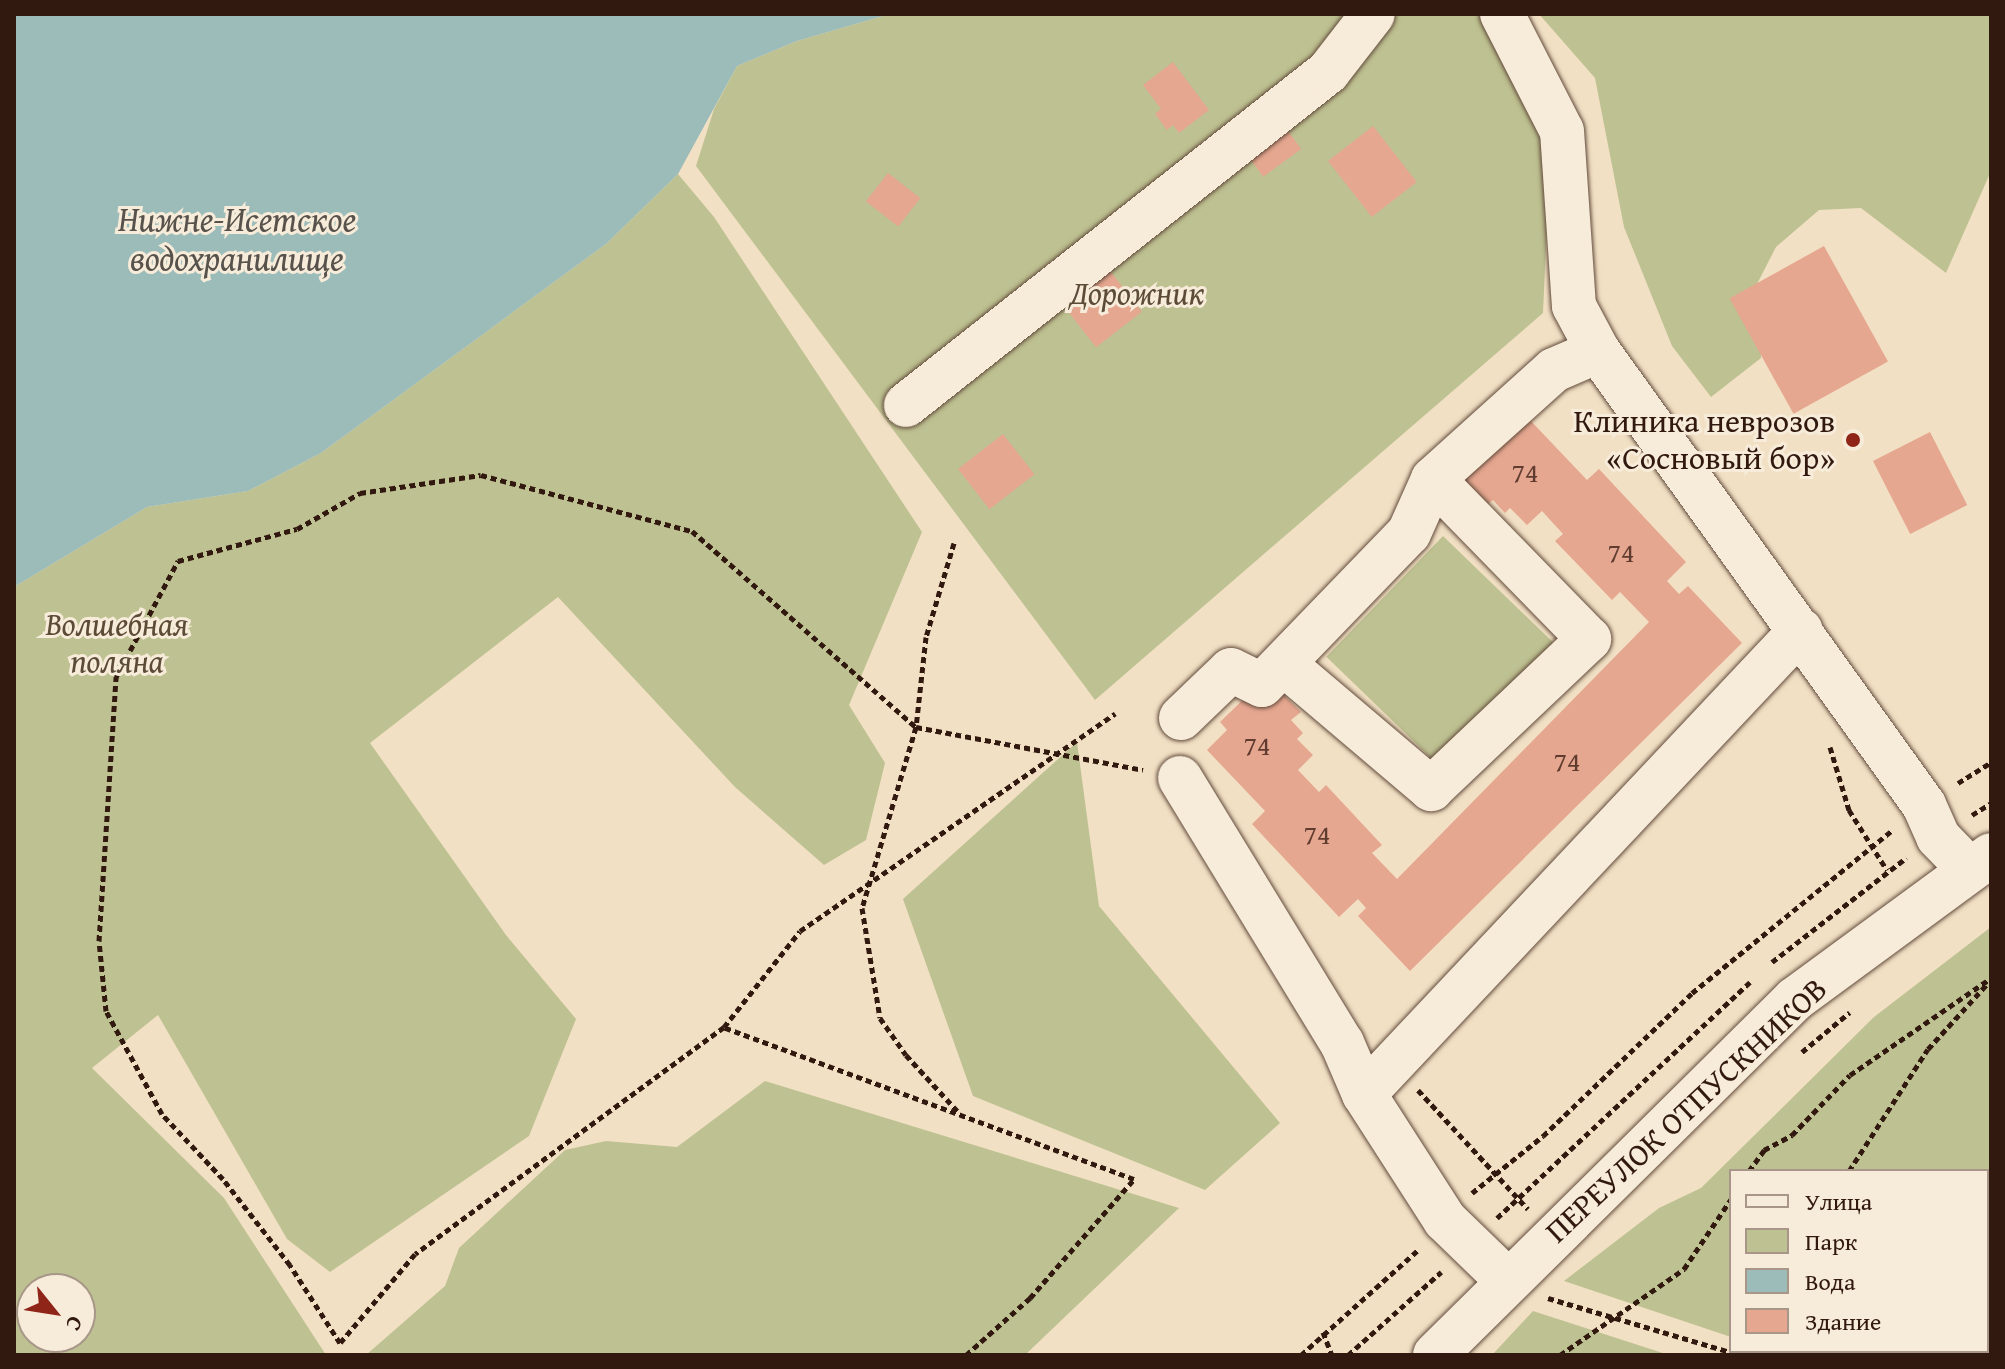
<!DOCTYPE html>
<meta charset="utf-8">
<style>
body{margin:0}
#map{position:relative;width:2005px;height:1369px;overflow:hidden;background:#f2e0c4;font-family:"Gentium Book Plus",serif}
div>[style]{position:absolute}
.green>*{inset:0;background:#bec191;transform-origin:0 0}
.water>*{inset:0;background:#9cbcba}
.building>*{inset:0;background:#e6a790;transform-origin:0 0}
.path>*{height:5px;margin-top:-2.5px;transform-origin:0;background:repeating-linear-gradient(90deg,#32190f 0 6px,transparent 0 10px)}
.roads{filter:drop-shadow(0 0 2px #624b3c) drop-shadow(0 0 2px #624b3c)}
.minor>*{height:44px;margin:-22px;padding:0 22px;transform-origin:22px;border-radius:22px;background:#f7ebd9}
.dots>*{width:22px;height:22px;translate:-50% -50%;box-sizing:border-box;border:4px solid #f7ebd9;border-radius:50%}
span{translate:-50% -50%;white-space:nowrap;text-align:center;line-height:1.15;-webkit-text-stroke:6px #f7ebd9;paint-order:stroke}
.number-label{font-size:28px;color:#5f3c2f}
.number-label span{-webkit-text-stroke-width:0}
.park-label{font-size:32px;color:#5c4b36;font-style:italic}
.poi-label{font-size:32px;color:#32190f}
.right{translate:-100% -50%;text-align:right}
.street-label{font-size:32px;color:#32190f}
.water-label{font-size:34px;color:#57524b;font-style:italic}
.frame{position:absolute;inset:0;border:16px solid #32190f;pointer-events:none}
.legend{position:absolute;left:1729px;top:1169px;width:260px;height:184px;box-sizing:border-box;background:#f7ebd9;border:2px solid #a89788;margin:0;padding:10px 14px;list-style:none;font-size:24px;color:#32190f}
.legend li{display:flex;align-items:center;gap:16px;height:40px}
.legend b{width:40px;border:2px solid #a89788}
.north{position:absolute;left:16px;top:1273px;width:80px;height:80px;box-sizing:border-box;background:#f7ebd9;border:2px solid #a89788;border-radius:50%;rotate:120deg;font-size:22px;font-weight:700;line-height:32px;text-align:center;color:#32190f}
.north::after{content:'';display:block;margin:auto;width:28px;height:36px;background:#8f2418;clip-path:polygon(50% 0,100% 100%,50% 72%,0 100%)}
</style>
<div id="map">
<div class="green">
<div style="clip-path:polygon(890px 14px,1488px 14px,1551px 137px,1543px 313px,1095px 700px,696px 166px,714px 109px,737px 66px,797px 41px)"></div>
<div style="clip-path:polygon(1539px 14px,1991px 14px,1991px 171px,1946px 273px,1861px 208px,1819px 210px,1776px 247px,1758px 282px,1761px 358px,1711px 397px,1672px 346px,1624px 227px,1595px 78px)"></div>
<div style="clip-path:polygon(evenodd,678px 174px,714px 217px,922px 532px,849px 705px,885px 763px,866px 840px,824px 865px,735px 787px,558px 597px,370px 743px,506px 935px,576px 1019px,529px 1136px,330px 1272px,287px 1239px,158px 1015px,92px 1068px,224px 1198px,326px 1355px,14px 1355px,14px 587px,147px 507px,248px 491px,321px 453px,606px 244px,678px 174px,32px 1289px,80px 1289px,80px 1337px,32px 1337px,32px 1289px)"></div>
<div style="left:1443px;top:536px;width:159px;height:168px;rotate:44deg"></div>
<div style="clip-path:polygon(1077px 742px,1099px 906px,1280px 1123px,1205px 1190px,973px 1096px,903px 899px)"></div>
<div style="clip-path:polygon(1991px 927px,1991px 1355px,1773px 1351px,1987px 1351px,1987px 1171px,1731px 1171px,1731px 1337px,1564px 1281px,1659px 1208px,1701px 1188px,1874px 1017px)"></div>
<div style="clip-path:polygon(765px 1081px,1179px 1208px,1025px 1355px,366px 1355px,445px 1286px,459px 1248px,565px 1150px,606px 1141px,677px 1147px)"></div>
<div style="clip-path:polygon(1533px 1311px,1669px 1355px,1492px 1355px)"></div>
</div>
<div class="water">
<div style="clip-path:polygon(14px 14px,890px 14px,797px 41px,737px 66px,678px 174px,606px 244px,321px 453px,248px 491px,147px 507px,14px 587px)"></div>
</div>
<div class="building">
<div style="clip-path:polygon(1173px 62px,1209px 110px,1179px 133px,1173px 125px,1167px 130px,1155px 114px,1161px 109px,1143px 85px)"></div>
<div style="left:1280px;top:120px;width:36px;height:47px;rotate:54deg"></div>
<div style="left:1373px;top:126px;width:71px;height:57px;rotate:52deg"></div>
<div style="left:888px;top:173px;width:41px;height:36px;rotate:38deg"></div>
<div style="left:1824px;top:246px;width:132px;height:108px;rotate:61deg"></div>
<div style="left:1103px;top:262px;width:63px;height:58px;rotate:52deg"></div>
<div style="clip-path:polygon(1529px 419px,1587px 480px,1599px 469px,1686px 562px,1667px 581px,1679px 594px,1688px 586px,1742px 643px,1410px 971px,1358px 916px,1366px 908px,1358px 899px,1339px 917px,1252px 824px,1265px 811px,1207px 750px,1227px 730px,1220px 722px,1254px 689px,1276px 687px,1301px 712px,1291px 720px,1303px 733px,1297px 739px,1313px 755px,1298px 770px,1319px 792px,1326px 785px,1382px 845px,1372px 853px,1397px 879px,1649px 622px,1620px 592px,1612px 600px,1555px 541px,1563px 534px,1542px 511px,1527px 525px,1510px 508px,1505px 513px,1493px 500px,1484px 507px,1461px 482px)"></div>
<div style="left:1930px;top:432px;width:82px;height:64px;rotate:63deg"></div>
<div style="left:1003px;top:434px;width:51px;height:57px;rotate:52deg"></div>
</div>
<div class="path">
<div style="left:954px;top:543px;width:98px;rotate:106.6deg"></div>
<div style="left:926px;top:637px;width:91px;rotate:96.3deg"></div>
<div style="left:916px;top:727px;width:189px;rotate:106.6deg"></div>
<div style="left:862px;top:908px;width:111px;rotate:80.7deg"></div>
<div style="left:880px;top:1018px;width:45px;rotate:54.9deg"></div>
<div style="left:906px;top:1055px;width:80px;rotate:47.5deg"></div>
<div style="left:1830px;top:747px;width:66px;rotate:73.2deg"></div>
<div style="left:1849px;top:810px;width:71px;rotate:57.7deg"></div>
<div style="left:1958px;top:783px;width:39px;rotate:-32deg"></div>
<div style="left:1972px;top:815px;width:22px;rotate:-32deg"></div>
<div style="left:1772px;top:962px;width:170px;rotate:-37.8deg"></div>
<div style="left:724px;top:1027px;width:122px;rotate:-51.6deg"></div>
<div style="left:800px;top:931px;width:383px;rotate:-34.6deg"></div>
<div style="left:1802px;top:1052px;width:62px;rotate:-39.8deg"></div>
<div style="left:1418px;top:1090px;width:162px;rotate:47.3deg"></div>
<div style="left:1749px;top:1171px;width:26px;rotate:-54deg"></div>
<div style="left:1764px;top:1150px;width:32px;rotate:-28deg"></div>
<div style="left:1792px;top:1135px;width:83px;rotate:-46deg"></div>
<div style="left:1850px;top:1075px;width:171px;rotate:-34.5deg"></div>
<div style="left:1849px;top:1171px;width:145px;rotate:-57.1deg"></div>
<div style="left:1928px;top:1049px;width:89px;rotate:-47.7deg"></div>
<div style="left:1472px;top:1193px;width:91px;rotate:-38.8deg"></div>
<div style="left:1543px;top:1136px;width:207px;rotate:-43.8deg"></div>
<div style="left:1692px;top:993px;width:257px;rotate:-39.1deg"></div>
<div style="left:1497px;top:1218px;width:346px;rotate:-43deg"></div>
<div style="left:1548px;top:1298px;width:201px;rotate:16.5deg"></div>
<div style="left:1323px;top:1332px;width:25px;rotate:69deg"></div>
<div style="left:966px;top:1355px;width:86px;rotate:-41.7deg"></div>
<div style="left:1030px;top:1298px;width:158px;rotate:-48.8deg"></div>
<div style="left:1134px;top:1179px;width:437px;rotate:-159.7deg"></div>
<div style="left:724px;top:1027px;width:383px;rotate:143.7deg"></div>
<div style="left:415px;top:1254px;width:116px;rotate:130.1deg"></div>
<div style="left:340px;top:1343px;width:93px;rotate:-122.7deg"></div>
<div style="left:290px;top:1265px;width:109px;rotate:-127.9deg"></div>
<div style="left:223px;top:1179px;width:89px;rotate:-133.2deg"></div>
<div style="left:162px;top:1114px;width:117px;rotate:-118.5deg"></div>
<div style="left:106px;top:1011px;width:70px;rotate:-95.7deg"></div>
<div style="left:99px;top:941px;width:265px;rotate:-86.3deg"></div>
<div style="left:116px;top:677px;width:132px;rotate:-61.9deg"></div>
<div style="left:178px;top:561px;width:123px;rotate:-15.1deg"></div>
<div style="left:297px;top:529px;width:73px;rotate:-29.7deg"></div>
<div style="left:360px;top:493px;width:122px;rotate:-8.5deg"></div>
<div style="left:481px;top:475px;width:218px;rotate:14.9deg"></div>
<div style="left:692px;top:531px;width:298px;rotate:41.2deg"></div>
<div style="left:916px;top:727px;width:231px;rotate:10.7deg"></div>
<div style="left:1301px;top:1355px;width:159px;rotate:-41.9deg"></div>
<div style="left:1348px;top:1355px;width:125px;rotate:-41.7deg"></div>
<div style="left:1560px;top:1355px;width:151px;rotate:-34.7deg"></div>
<div style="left:1684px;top:1269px;width:84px;rotate:-56.1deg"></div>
<div style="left:1752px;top:1355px;width:4px;rotate:-63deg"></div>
</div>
<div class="roads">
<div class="minor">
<div style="left:1502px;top:14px;width:131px;rotate:62.9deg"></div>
<div style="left:1562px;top:131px;width:175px;rotate:86.1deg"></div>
<div style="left:1574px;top:306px;width:51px;rotate:61.9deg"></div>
<div style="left:1598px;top:351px;width:559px;rotate:54.32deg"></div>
<div style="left:1924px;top:805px;width:35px;rotate:66deg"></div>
<div style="left:1938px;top:837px;width:46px;rotate:45.9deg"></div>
<div style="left:906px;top:405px;width:538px;rotate:-38.28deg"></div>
<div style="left:1328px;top:72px;width:73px;rotate:-52.2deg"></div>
<div style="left:1285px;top:665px;width:192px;rotate:40.3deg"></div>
<div style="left:1431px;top:789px;width:218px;rotate:-43.5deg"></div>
<div style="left:1589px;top:639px;width:223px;rotate:-134.3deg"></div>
<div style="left:1181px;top:718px;width:69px;rotate:-43.8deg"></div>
<div style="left:1231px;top:670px;width:34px;rotate:26deg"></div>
<div style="left:1262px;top:685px;width:211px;rotate:-46deg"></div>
<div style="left:1409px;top:533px;width:59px;rotate:-66deg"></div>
<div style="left:1433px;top:479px;width:163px;rotate:-42deg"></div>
<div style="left:1554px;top:370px;width:48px;rotate:-23.4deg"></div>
<div style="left:1180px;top:778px;width:311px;rotate:58.6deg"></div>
<div style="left:1342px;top:1043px;width:56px;rotate:66.7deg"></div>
<div style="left:1364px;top:1094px;width:150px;rotate:57.3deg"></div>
<div style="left:1445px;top:1220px;width:86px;rotate:44.1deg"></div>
<div style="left:1364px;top:1094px;width:637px;rotate:-46.72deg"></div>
<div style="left:1435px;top:1355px;width:506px;rotate:-44.68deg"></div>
<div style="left:1795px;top:999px;width:243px;rotate:-36.3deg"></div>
</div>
</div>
<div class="dots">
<div style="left:1853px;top:440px;background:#8f2418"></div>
</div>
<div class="number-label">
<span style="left:1525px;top:472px">74</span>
<span style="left:1621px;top:552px">74</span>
<span style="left:1257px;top:745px">74</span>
<span style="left:1567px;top:761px">74</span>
<span style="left:1317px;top:834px">74</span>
</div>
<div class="park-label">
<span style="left:1137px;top:293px">Дорожник</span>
<span style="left:117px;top:643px">Волшебная<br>поляна</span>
</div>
<div class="poi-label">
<span class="right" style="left:1835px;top:440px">Клиника неврозов<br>«Сосновый бор»</span>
</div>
<div class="street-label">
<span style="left:1686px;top:1110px;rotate:-43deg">ПЕРЕУЛОК ОТПУСКНИКОВ</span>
</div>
<div class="water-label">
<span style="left:237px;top:238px">Нижне-Исетское<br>водохранилище</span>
</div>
<div class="frame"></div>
<ul class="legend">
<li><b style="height:10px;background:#f7ebd9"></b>Улица</li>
<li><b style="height:22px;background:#bec191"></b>Парк</li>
<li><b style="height:22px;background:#9cbcba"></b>Вода</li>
<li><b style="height:22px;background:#e6a790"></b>Здание</li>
</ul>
<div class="north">С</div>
</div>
